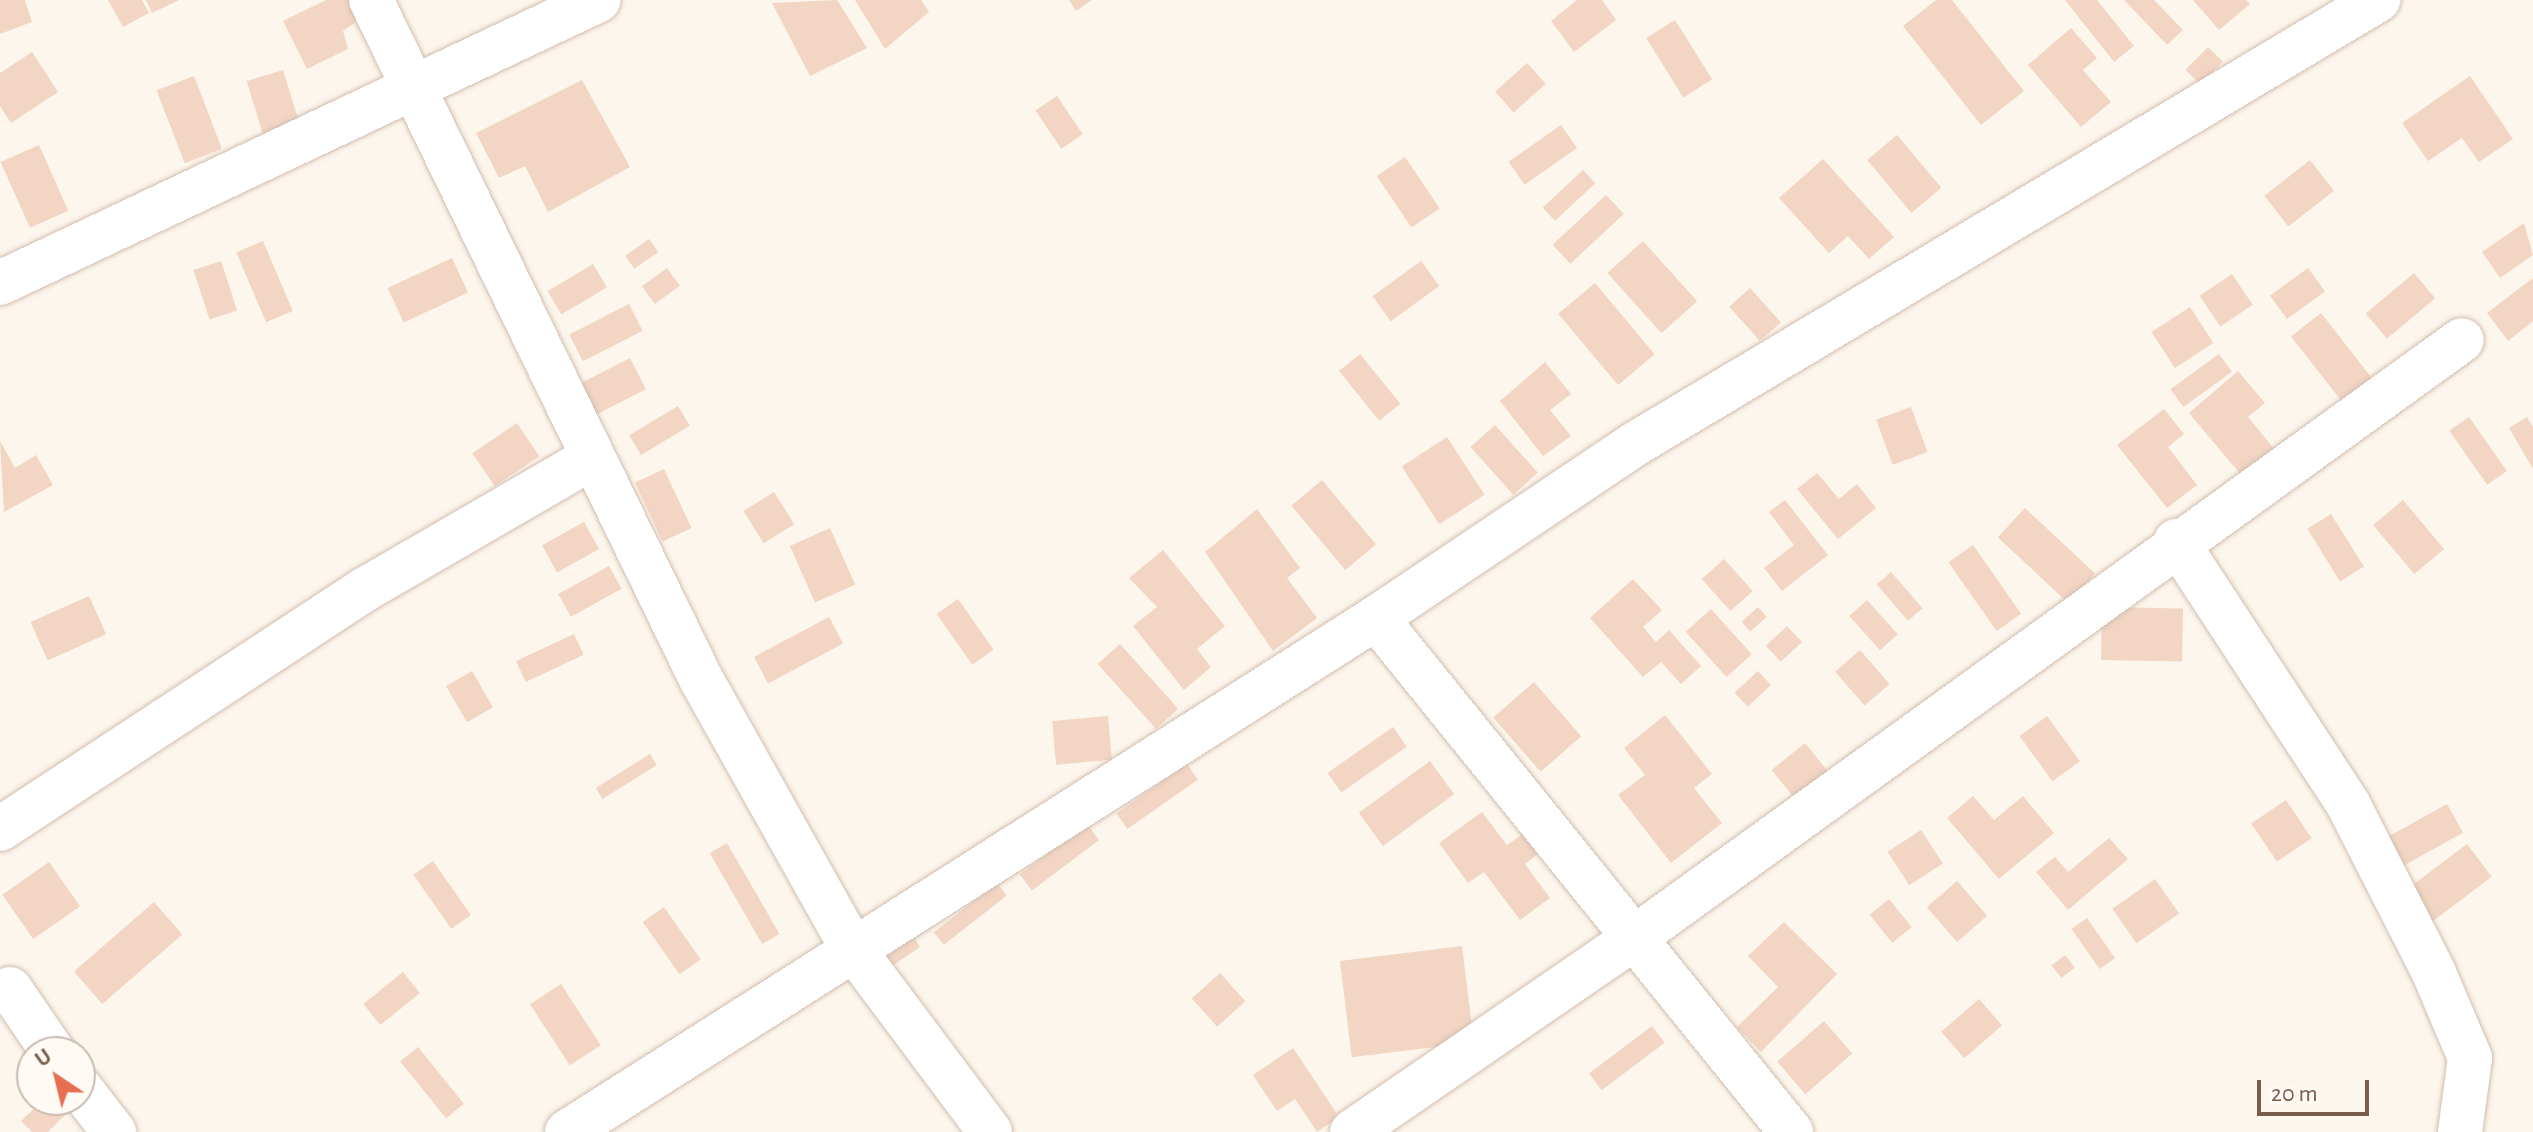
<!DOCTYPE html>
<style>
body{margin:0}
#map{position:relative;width:2533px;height:1132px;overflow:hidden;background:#fdf6ec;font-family:"Alegreya Sans",sans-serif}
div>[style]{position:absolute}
.building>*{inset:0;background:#f3d5c3;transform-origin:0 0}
.roads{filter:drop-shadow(0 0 2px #d1beb0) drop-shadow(0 0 2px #d1beb0)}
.minor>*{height:44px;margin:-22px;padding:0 22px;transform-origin:22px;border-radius:22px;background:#fff}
span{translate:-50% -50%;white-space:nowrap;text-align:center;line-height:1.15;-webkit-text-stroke:6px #fffaf3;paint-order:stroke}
.north{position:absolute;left:16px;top:1036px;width:80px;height:80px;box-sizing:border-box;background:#fffaf3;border:2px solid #cabbb1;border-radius:50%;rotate:325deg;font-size:22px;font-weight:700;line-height:32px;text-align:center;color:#7a5c4d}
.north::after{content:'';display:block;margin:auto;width:28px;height:36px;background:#e76f51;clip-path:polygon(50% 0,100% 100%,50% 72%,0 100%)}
.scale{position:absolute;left:2257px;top:1080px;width:112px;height:36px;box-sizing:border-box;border:4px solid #7a5c4d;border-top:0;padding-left:10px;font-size:24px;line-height:28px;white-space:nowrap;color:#7a5c4d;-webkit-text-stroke:6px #fffaf3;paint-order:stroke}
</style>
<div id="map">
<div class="building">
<div style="clip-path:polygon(0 0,25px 0,32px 22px,0 34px)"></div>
<div style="clip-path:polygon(108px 0,142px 0,149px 13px,123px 27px)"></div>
<div style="clip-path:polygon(146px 0,179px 0,152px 13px)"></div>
<div style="clip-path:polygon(326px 0,361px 0,369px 13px,343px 31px,348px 49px,307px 69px,283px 21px)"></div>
<div style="clip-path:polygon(837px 0,867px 48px,810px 76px,772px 3px)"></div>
<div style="clip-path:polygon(855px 0,921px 0,929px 12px,885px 49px)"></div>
<div style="clip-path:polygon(1069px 0,1092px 0,1076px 11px)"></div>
<div style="clip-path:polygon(1577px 0,1602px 0,1616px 20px,1574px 52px,1551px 21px)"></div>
<div style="clip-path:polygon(1936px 0,1952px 0,2024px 91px,1981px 125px,1903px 26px)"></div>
<div style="clip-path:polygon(2065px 0,2097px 0,2134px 46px,2114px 62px)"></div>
<div style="clip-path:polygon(2124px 0,2154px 0,2183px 30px,2167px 45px)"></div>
<div style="clip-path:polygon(2193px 0,2246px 0,2250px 4px,2219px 30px)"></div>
<div style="left:1675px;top:20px;width:70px;height:34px;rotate:58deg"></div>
<div style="clip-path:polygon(2071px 28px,2097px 58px,2083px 70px,2111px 102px,2081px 127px,2028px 65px)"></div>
<div style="left:2208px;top:47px;width:21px;height:32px;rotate:45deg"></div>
<div style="clip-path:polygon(32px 52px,58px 92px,11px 123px,0 106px,0 73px)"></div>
<div style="left:1527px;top:63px;width:28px;height:43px;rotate:48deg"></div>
<div style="left:283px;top:70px;width:62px;height:38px;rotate:73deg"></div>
<div style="left:194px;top:76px;width:78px;height:40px;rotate:69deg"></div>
<div style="clip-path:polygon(2470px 76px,2513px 139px,2479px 162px,2462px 138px,2428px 161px,2402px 123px)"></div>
<div style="clip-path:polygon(582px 80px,630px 167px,548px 212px,525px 166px,499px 178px,476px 133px)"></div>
<div style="left:1057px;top:96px;width:46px;height:26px;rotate:56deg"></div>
<div style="left:1561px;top:125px;width:28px;height:64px;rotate:55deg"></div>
<div style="left:1897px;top:135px;width:69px;height:39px;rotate:50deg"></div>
<div style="left:39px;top:145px;width:72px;height:42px;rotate:66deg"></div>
<div style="left:1405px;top:157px;width:62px;height:34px;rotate:56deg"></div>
<div style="clip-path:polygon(1823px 159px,1894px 237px,1869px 259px,1848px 236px,1829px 253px,1779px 198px)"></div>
<div style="left:2310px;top:160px;width:39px;height:58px;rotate:52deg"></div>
<div style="left:1583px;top:170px;width:18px;height:55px;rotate:47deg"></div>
<div style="left:1606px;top:195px;width:26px;height:73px;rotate:47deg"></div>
<div style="clip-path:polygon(2524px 223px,2533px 255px,2500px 278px,2482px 252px)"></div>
<div style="left:649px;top:239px;width:16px;height:29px;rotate:55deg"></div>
<div style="left:263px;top:241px;width:76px;height:29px;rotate:67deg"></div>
<div style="left:1643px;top:241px;width:81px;height:48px;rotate:48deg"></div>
<div style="left:452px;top:258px;width:38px;height:71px;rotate:65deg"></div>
<div style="left:221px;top:261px;width:52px;height:29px;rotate:72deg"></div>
<div style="left:1421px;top:261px;width:31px;height:60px;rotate:54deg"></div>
<div style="left:593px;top:264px;width:27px;height:53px;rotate:59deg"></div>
<div style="left:667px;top:268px;width:22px;height:31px;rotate:54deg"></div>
<div style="left:2308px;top:268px;width:29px;height:47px;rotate:54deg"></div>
<div style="left:2414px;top:273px;width:33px;height:63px;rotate:50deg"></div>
<div style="left:2232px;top:274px;width:37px;height:39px;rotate:56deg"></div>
<div style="clip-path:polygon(2533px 278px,2533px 321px,2508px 341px,2487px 313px)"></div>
<div style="left:1595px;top:283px;width:93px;height:48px;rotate:50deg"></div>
<div style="left:1750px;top:288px;width:46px;height:28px;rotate:48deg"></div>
<div style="left:629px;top:304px;width:30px;height:67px;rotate:63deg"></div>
<div style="left:2190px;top:307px;width:43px;height:46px;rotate:57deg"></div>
<div style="left:2321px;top:313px;width:93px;height:38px;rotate:52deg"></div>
<div style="left:1360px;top:354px;width:64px;height:27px;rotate:51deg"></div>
<div style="left:2219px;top:354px;width:22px;height:60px;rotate:54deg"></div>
<div style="left:630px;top:358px;width:35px;height:55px;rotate:63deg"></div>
<div style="clip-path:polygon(1545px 362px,1571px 394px,1550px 410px,1571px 436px,1543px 456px,1500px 401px)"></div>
<div style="clip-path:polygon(2238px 371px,2265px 403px,2248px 417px,2280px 456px,2247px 482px,2189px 413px)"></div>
<div style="left:678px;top:406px;width:23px;height:57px;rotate:59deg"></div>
<div style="left:1911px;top:407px;width:48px;height:37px;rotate:70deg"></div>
<div style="clip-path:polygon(2164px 409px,2184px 434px,2168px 447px,2197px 485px,2167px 508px,2117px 445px)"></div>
<div style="left:2469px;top:417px;width:66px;height:24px;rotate:55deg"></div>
<div style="clip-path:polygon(2527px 417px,2533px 427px,2533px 469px,2509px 428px)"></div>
<div style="left:517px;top:423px;width:40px;height:54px;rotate:56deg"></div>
<div style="left:1495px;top:425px;width:64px;height:33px;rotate:48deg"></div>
<div style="left:1447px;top:437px;width:69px;height:54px;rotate:57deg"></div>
<div style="clip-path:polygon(0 441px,15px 468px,36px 455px,53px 485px,4px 512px)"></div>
<div style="left:664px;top:469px;width:65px;height:32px;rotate:65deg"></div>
<div style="clip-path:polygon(1817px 473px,1839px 499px,1857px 484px,1876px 508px,1838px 539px,1797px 489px)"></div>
<div style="left:1322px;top:480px;width:84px;height:40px;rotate:50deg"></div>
<div style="left:774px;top:492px;width:38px;height:36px;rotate:58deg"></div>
<div style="clip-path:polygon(1785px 500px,1828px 555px,1782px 591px,1764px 568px,1794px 545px,1769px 512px)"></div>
<div style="left:2403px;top:500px;width:64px;height:39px;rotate:50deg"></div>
<div style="left:2025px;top:508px;width:96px;height:40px;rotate:43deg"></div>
<div style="clip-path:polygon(1257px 509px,1300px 568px,1287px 578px,1317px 618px,1273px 651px,1205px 552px)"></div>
<div style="left:2331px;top:514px;width:62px;height:28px;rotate:58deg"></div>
<div style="left:584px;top:522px;width:31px;height:48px;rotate:61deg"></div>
<div style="left:830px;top:528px;width:62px;height:44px;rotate:66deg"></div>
<div style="left:1973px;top:545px;width:84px;height:30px;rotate:55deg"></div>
<div style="clip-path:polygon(1163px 550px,1225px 626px,1197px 649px,1211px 667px,1184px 690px,1133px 626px,1157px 607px,1129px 578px)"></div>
<div style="left:1724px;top:559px;width:43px;height:30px;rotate:48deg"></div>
<div style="left:609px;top:566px;width:26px;height:58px;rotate:61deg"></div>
<div style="left:1891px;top:572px;width:48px;height:19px;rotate:49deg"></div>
<div style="clip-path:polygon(1633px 579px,1662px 610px,1643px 627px,1656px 642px,1669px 630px,1701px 666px,1681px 684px,1661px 662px,1643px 677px,1590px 618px)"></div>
<div style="left:89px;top:596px;width:42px;height:64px;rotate:66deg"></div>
<div style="left:958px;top:599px;width:62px;height:26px;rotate:55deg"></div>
<div style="left:1867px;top:600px;width:46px;height:24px;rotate:48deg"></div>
<div style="left:1758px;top:607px;width:13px;height:22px;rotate:48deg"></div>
<div style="left:2102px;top:607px;width:81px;height:53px;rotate:1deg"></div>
<div style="left:1711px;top:609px;width:61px;height:34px;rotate:48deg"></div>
<div style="left:829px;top:617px;width:30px;height:85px;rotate:62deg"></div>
<div style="left:1787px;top:626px;width:22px;height:29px;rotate:47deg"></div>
<div style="left:574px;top:634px;width:23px;height:64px;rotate:65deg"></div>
<div style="left:1120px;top:644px;width:87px;height:30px;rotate:48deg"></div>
<div style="left:1860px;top:650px;width:45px;height:33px;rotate:49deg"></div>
<div style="left:472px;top:671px;width:42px;height:30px;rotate:60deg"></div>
<div style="left:1758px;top:671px;width:19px;height:32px;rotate:47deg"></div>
<div style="left:1534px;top:682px;width:72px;height:54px;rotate:49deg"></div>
<div style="clip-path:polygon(1665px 715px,1712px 774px,1694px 788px,1722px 823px,1671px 863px,1618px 795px,1645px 775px,1624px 748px)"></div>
<div style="left:1108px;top:716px;width:44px;height:56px;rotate:85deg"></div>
<div style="left:2047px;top:716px;width:56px;height:34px;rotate:54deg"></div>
<div style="left:1393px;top:727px;width:24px;height:80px;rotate:55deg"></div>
<div style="left:1805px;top:743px;width:46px;height:43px;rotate:51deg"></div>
<div style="left:650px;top:754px;width:13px;height:64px;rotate:58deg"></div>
<div style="left:1430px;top:761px;width:41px;height:88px;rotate:54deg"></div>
<div style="left:1187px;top:764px;width:19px;height:86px;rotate:55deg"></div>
<div style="clip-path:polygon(1973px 796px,1994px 820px,2023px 796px,2054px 833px,1999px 879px,1947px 818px)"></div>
<div style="left:2286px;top:800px;width:46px;height:42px;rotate:56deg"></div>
<div style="left:2447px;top:804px;width:33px;height:68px;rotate:61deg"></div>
<div style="clip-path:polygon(1482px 812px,1507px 845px,1527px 831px,1542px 851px,1525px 864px,1550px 898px,1520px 920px,1484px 872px,1468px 883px,1439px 843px)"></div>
<div style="left:1087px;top:824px;width:20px;height:84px;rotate:53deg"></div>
<div style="left:1921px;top:830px;width:40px;height:40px;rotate:57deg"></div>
<div style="clip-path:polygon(2109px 838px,2128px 859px,2068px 910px,2036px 872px,2055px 857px,2068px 872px)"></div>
<div style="left:727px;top:843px;width:105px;height:20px;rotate:60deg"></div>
<div style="left:2467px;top:844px;width:41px;height:75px;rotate:53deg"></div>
<div style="left:433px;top:861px;width:66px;height:24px;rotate:55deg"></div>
<div style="left:49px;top:862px;width:54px;height:57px;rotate:55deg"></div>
<div style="left:2155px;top:879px;width:42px;height:52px;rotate:55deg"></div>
<div style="left:1957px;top:881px;width:46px;height:40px;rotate:49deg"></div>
<div style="left:997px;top:883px;width:16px;height:80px;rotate:52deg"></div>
<div style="left:1889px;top:899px;width:36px;height:25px;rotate:51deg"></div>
<div style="left:154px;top:902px;width:43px;height:106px;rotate:49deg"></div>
<div style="left:664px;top:907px;width:64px;height:26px;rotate:55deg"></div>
<div style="left:2087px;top:918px;width:49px;height:19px;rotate:55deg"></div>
<div style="clip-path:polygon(1784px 922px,1837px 974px,1761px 1052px,1737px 1027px,1778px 987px,1748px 956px)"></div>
<div style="left:910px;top:932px;width:18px;height:42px;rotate:56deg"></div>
<div style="left:1462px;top:946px;width:97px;height:123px;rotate:83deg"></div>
<div style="left:2065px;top:955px;width:16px;height:17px;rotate:52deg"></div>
<div style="left:403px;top:972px;width:27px;height:51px;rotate:51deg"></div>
<div style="left:1220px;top:973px;width:38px;height:38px;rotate:48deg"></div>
<div style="left:561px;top:984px;width:73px;height:37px;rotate:57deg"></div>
<div style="left:1979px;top:999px;width:35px;height:50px;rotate:49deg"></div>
<div style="left:1824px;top:1021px;width:43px;height:62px;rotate:49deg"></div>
<div style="left:1652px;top:1026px;width:21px;height:79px;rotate:53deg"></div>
<div style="left:418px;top:1047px;width:73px;height:23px;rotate:51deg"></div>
<div style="clip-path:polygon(1293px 1048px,1339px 1117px,1317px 1132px,1295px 1099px,1277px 1111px,1253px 1075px)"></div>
<div style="clip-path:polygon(43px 1100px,75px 1105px,48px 1132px,32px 1132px,21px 1121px)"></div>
</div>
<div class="roads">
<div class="minor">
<div style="left:371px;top:0;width:755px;rotate:64.08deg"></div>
<div style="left:701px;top:679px;width:306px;rotate:60.7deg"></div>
<div style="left:851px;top:946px;width:232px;rotate:53.2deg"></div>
<div style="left:0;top:283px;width:662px;rotate:-25.29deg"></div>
<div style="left:2176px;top:541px;width:314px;rotate:56.8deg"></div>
<div style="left:2348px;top:804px;width:190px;rotate:63deg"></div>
<div style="left:2434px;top:973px;width:92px;rotate:67deg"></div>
<div style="left:2470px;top:1058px;width:75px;rotate:97.7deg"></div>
<div style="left:1376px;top:618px;width:661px;rotate:51.08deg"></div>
<div style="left:0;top:829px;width:435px;rotate:-33.3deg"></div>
<div style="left:364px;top:590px;width:263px;rotate:-30.1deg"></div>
<div style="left:10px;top:989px;width:76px;rotate:55.7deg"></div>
<div style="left:80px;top:1088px;width:56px;rotate:52.3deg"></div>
<div style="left:567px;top:1132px;width:958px;rotate:-32.43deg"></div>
<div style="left:1376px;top:618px;width:312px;rotate:-33.9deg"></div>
<div style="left:1635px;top:444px;width:866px;rotate:-30.86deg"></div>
<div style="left:1352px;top:1132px;width:342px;rotate:-34.5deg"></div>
<div style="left:1634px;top:938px;width:1021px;rotate:-35.84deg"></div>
</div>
</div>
<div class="north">U</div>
<div class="scale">20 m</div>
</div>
